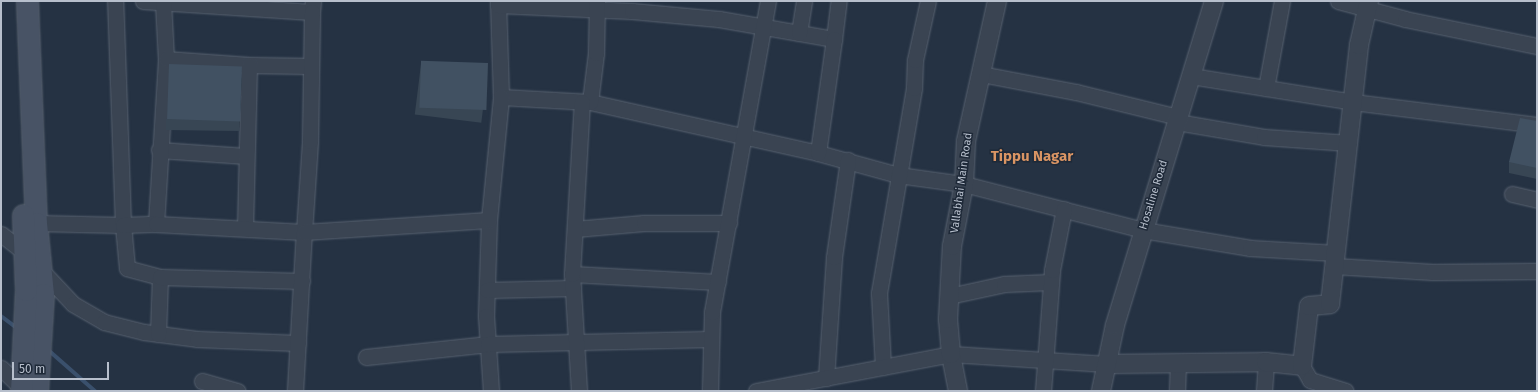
<!DOCTYPE html>
<style>
body{margin:0}
#map{position:relative;width:1538px;height:392px;overflow:hidden;background:#253243;font-family:"Fira Sans",sans-serif}
div>[style]{position:absolute}
.stream>*{height:4px;margin:-2px;padding:0 2px;transform-origin:2px;border-radius:2px;background:#3a506c}
.roads{filter:drop-shadow(0 0 1px #586270) drop-shadow(0 0 1px #586270)}
.minor>*{height:15px;margin:-7.5px;padding:0 7.5px;transform-origin:7.5px;border-radius:7.5px;background:#3a4452}
.tertiary>*{height:18px;margin:-9px;padding:0 9px;transform-origin:9px;border-radius:9px;background:#3a4452}
.secondary>*{height:21px;margin:-10.5px;padding:0 10.5px;transform-origin:10.5px;border-radius:10.5px;background:#485365}
.wall>*{inset:0;background:#384654;transform-origin:0 0}
.shaded-wall>*{inset:0;background:#2e3945}
.building>*{inset:0;background:#415162;transform-origin:0 0}
span{translate:-50% -50%;white-space:nowrap;text-align:center;line-height:1.15;-webkit-text-stroke:3px #1e2938;paint-order:stroke}
.street-label{font-size:11px;color:#b7bfcc}
.district-label{font-size:15px;color:#da9564;font-weight:700}
.frame{position:absolute;inset:0;border:2px solid #b7bfcc;pointer-events:none}
.scale{position:absolute;left:12px;top:362px;width:97px;height:18px;box-sizing:border-box;border:2px solid #b7bfcc;border-top:0;padding-left:5px;font-size:12px;line-height:14px;white-space:nowrap;color:#b7bfcc;-webkit-text-stroke:3px #1e2938;paint-order:stroke}
</style>
<div id="map">
<div class="stream">
<div style="left:1px;top:316px;width:20px;rotate:37deg"></div>
<div style="left:47px;top:349px;width:64px;rotate:41.2deg"></div>
</div>
<div class="roads">
<div class="minor">
<div style="left:143px;top:1px;width:169px;rotate:3.7deg"></div>
<div style="left:312px;top:12px;width:11px;rotate:-85deg"></div>
<div style="left:498px;top:1px;width:96px;rotate:88.2deg"></div>
<div style="left:501px;top:97px;width:89px;rotate:3.2deg"></div>
<div style="left:590px;top:102px;width:234px;rotate:12.6deg"></div>
<div style="left:818px;top:153px;width:83px;rotate:15.4deg"></div>
<div style="left:898px;top:175px;width:67px;rotate:7.8deg"></div>
<div style="left:964px;top:184px;width:185px;rotate:14.4deg"></div>
<div style="left:1143px;top:230px;width:109px;rotate:9.5deg"></div>
<div style="left:1250px;top:248px;width:86px;rotate:3.3deg"></div>
<div style="left:1338px;top:1px;width:69px;rotate:15deg"></div>
<div style="left:1405px;top:19px;width:135px;rotate:11.6deg"></div>
<div style="left:163px;top:2px;width:57px;rotate:87deg"></div>
<div style="left:498px;top:5px;width:134px;rotate:2.6deg"></div>
<div style="left:632px;top:11px;width:87px;rotate:5.3deg"></div>
<div style="left:719px;top:19px;width:117px;rotate:9.9deg"></div>
<div style="left:834px;top:39px;width:38px;rotate:-83deg"></div>
<div style="left:799px;top:33px;width:32px;rotate:-81deg"></div>
<div style="left:249px;top:65px;width:62px;rotate:0.9deg"></div>
<div style="left:981px;top:74px;width:97px;rotate:10.7deg"></div>
<div style="left:1076px;top:92px;width:105px;rotate:13.8deg"></div>
<div style="left:1191px;top:76px;width:164px;rotate:9.1deg"></div>
<div style="left:1353px;top:102px;width:185px;rotate:7.1deg"></div>
<div style="left:1266px;top:88px;width:88px;rotate:-79.6deg"></div>
<div style="left:590px;top:102px;width:49px;rotate:-83deg"></div>
<div style="left:596px;top:53px;width:52px;rotate:-88.9deg"></div>
<div style="left:1177px;top:122px;width:88px;rotate:9.8deg"></div>
<div style="left:1264px;top:137px;width:85px;rotate:4deg"></div>
<div style="left:159px;top:150px;width:87px;rotate:3.9deg"></div>
<div style="left:818px;top:153px;width:115px;rotate:-82deg"></div>
<div style="left:1512px;top:194px;width:26px;rotate:13deg"></div>
<div style="left:489px;top:220px;width:96px;rotate:91.8deg"></div>
<div style="left:486px;top:316px;width:75px;rotate:86.2deg"></div>
<div style="left:36px;top:223px;width:87px;rotate:1.3deg"></div>
<div style="left:123px;top:225px;width:224px;rotate:-92deg"></div>
<div style="left:156px;top:224px;width:165px;rotate:-86.5deg"></div>
<div style="left:166px;top:59px;width:83px;rotate:4.1deg"></div>
<div style="left:249px;top:65px;width:163px;rotate:91.4deg"></div>
<div style="left:575px;top:229px;width:69px;rotate:-5deg"></div>
<div style="left:644px;top:223px;width:85px"></div>
<div style="left:1px;top:234px;width:29px;rotate:38deg"></div>
<div style="left:24px;top:252px;width:71px;rotate:46.7deg"></div>
<div style="left:73px;top:304px;width:36px;rotate:30deg"></div>
<div style="left:104px;top:322px;width:41px;rotate:14deg"></div>
<div style="left:144px;top:332px;width:53px;rotate:7.5deg"></div>
<div style="left:197px;top:339px;width:101px;rotate:2.3deg"></div>
<div style="left:1334px;top:266px;width:99px;rotate:3.5deg"></div>
<div style="left:1433px;top:272px;width:104px;rotate:-0.6deg"></div>
<div style="left:572px;top:274px;width:146px;rotate:3.1deg"></div>
<div style="left:160px;top:277px;width:34px;rotate:-165deg"></div>
<div style="left:127px;top:268px;width:43px;rotate:-95.3deg"></div>
<div style="left:123px;top:225px;width:33px;rotate:-2deg"></div>
<div style="left:156px;top:224px;width:148px;rotate:3.1deg"></div>
<div style="left:304px;top:232px;width:91px;rotate:-86.2deg"></div>
<div style="left:310px;top:141px;width:129px;rotate:-89.1deg"></div>
<div style="left:487px;top:290px;width:86px;rotate:-1.3deg"></div>
<div style="left:949px;top:296px;width:56px;rotate:-12.3deg"></div>
<div style="left:1004px;top:284px;width:47px;rotate:-2.4deg"></div>
<div style="left:158px;top:334px;width:57px;rotate:-88deg"></div>
<div style="left:160px;top:277px;width:142px;rotate:1.6deg"></div>
<div style="left:366px;top:357px;width:123px;rotate:-6.1deg"></div>
<div style="left:488px;top:344px;width:223px;rotate:-1.3deg"></div>
<div style="left:1302px;top:366px;width:16px;rotate:60deg"></div>
<div style="left:1310px;top:380px;width:37px;rotate:17deg"></div>
<div style="left:883px;top:367px;width:74px;rotate:-93.1deg"></div>
<div style="left:879px;top:293px;width:208px;rotate:-80.3deg"></div>
<div style="left:914px;top:88px;width:28px;rotate:-88deg"></div>
<div style="left:915px;top:60px;width:60px;rotate:-77.6deg"></div>
<div style="left:1px;top:368px;width:33px;rotate:44deg"></div>
<div style="left:826px;top:378px;width:121px;rotate:-86.2deg"></div>
<div style="left:834px;top:257px;width:98px;rotate:-81.8deg"></div>
<div style="left:202px;top:381px;width:37px;rotate:16deg"></div>
<div style="left:295px;top:391px;width:159px;rotate:-86.8deg"></div>
<div style="left:304px;top:232px;width:185px;rotate:-3.7deg"></div>
<div style="left:489px;top:220px;width:124px;rotate:-84.4deg"></div>
<div style="left:579px;top:391px;width:117px;rotate:-93.4deg"></div>
<div style="left:572px;top:274px;width:172px;rotate:-86.7deg"></div>
<div style="left:710px;top:391px;width:79px;rotate:-88.5deg"></div>
<div style="left:712px;top:312px;width:316px;rotate:-79.8deg"></div>
<div style="left:756px;top:391px;width:198px;rotate:-10.7deg"></div>
<div style="left:951px;top:354px;width:156px;rotate:3.7deg"></div>
<div style="left:1043px;top:391px;width:121px;rotate:-85.7deg"></div>
<div style="left:1052px;top:270px;width:62px;rotate:-78.9deg"></div>
<div style="left:1177px;top:391px;width:28px;rotate:-88deg"></div>
<div style="left:1264px;top:391px;width:29px;rotate:-86deg"></div>
</div>
<div class="tertiary">
<div style="left:1107px;top:364px;width:159px;rotate:-0.7deg"></div>
<div style="left:1266px;top:362px;width:36px;rotate:6deg"></div>
<div style="left:1302px;top:366px;width:60px;rotate:-83.3deg"></div>
<div style="left:1309px;top:306px;width:21px;rotate:-5deg"></div>
<div style="left:1330px;top:304px;width:261px;rotate:-83.6deg"></div>
<div style="left:1359px;top:45px;width:45px;rotate:-77.2deg"></div>
<div style="left:958px;top:391px;width:38px;rotate:-101deg"></div>
<div style="left:951px;top:354px;width:35px;rotate:-95deg"></div>
<div style="left:948px;top:319px;width:73px;rotate:-86.9deg"></div>
<div style="left:952px;top:246px;width:63px;rotate:-79deg"></div>
<div style="left:964px;top:184px;width:43px;rotate:-87.3deg"></div>
<div style="left:966px;top:141px;width:143px;rotate:-77.5deg"></div>
<div style="left:1101px;top:391px;width:67px;rotate:-78deg"></div>
<div style="left:1115px;top:325px;width:339px;rotate:-73deg"></div>
</div>
<div class="secondary">
<div style="left:27px;top:1px;width:222px;rotate:87.7deg"></div>
<div style="left:36px;top:223px;width:71px;rotate:84.4deg"></div>
<div style="left:43px;top:294px;width:97px;rotate:93.5deg"></div>
<div style="left:21px;top:391px;width:101px;rotate:-87.2deg"></div>
<div style="left:26px;top:290px;width:75px;rotate:-92.3deg"></div>
</div>
</div>
<div class="wall">
<div style="left:421px;top:64px;width:67px;height:51px;rotate:7deg"></div>
<div style="clip-path:polygon(242px 78px,239px 131px,166px 130px,166px 119px)"></div>
<div style="clip-path:polygon(1537px 121px,1537px 179px,1509px 173px,1509px 162px)"></div>
</div>
<div class="shaded-wall">
<div style="clip-path:polygon(488px 63px,488px 72px,486px 118px,486px 110px)"></div>
<div style="clip-path:polygon(242px 67px,242px 78px,239px 131px,239px 120px)"></div>
</div>
<div class="building">
<div style="left:488px;top:63px;width:47px;height:67px;rotate:92deg"></div>
<div style="left:169px;top:64px;width:73px;height:55px;rotate:2deg"></div>
<div style="clip-path:polygon(1520px 118px,1537px 121px,1537px 168px,1509px 162px)"></div>
</div>
<div class="street-label">
<span style="left:962px;top:183px;rotate:-82deg">Vallabhai Main Road</span>
<span style="left:1154px;top:195px;rotate:-73deg">Hosaline Road</span>
</div>
<div class="district-label">
<span style="left:1032px;top:157px">Tippu Nagar</span>
</div>
<div class="frame"></div>
<div class="scale">50 m</div>
</div>
